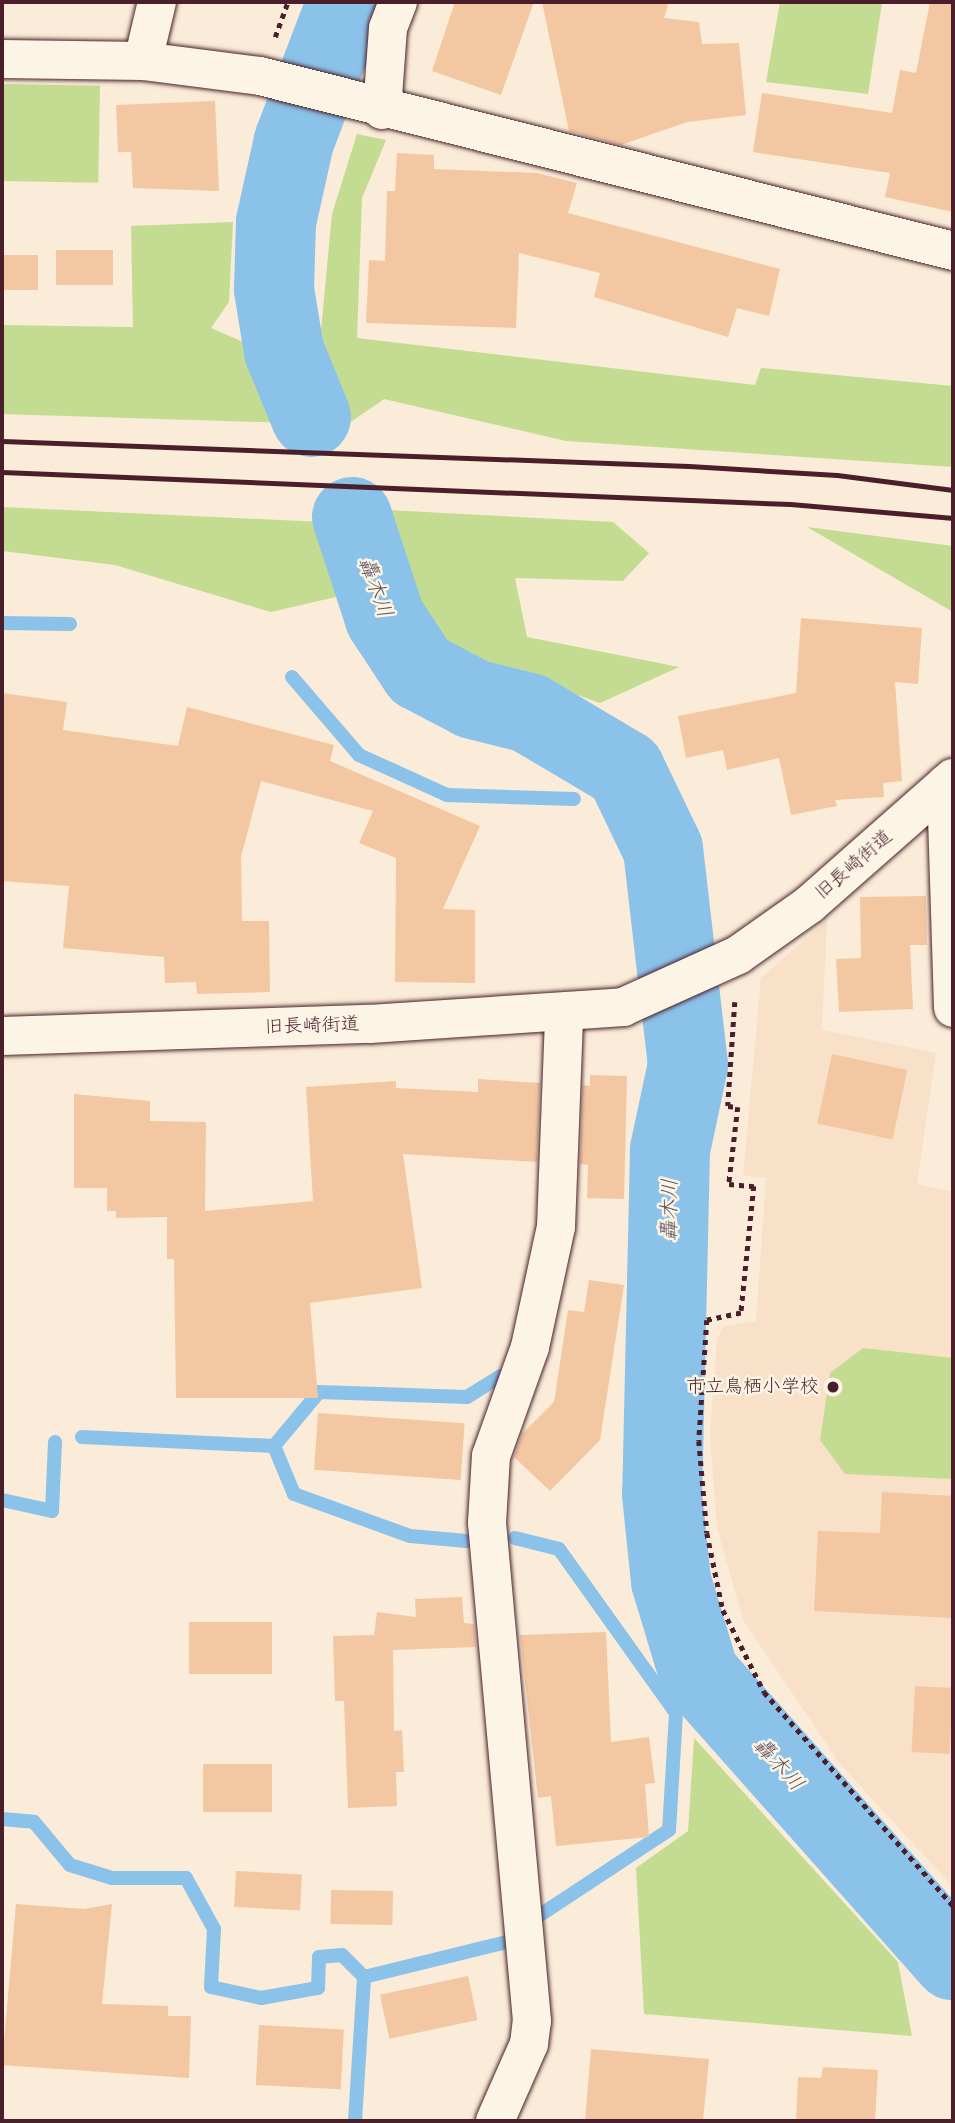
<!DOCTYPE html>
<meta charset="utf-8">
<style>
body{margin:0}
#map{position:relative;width:955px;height:2123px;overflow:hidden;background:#faecd8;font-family:"Comic Neue","Klee One",sans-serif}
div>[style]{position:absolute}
.built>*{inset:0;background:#f8e1c8}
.green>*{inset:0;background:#c3dc92;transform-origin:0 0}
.stream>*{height:14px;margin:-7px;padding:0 7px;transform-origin:7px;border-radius:7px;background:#8bc2e9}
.river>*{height:80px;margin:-40px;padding:0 40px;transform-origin:40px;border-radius:40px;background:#8bc2e9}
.building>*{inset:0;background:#f3c7a2;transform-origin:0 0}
.path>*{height:4.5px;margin-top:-2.25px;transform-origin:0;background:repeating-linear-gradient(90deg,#4a1f2b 0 5px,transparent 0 10px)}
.roads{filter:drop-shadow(0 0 2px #4a1f2b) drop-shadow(0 0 2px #4a1f2b)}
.street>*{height:38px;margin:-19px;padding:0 19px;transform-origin:19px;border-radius:19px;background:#fcf5e5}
.rail>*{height:5px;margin:-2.5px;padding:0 2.5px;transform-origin:2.5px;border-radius:2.5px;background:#4a1f2b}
.dots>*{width:19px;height:19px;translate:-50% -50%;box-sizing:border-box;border:4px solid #fcf5e5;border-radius:50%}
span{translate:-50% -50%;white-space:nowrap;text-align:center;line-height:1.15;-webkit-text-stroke:5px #fcf5e5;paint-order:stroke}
.street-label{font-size:19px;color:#4a1f2b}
.poi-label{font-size:19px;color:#4a1f2b}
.right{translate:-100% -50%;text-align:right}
.water-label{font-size:21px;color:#5e5064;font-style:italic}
.frame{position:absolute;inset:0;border:4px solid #4a1f2b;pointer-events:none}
</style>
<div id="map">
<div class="built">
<div style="clip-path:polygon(827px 920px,822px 1030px,936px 1053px,917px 1184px,953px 1192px,953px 1887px,840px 1764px,743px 1620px,717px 1528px,710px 1435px,717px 1339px,724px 1326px,756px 1321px,766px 1178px,743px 1175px,761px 978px)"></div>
</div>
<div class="green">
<div style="clip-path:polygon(780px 2px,882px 3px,868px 94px,766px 82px)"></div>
<div style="left:2px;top:84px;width:98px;height:97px;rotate:1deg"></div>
<div style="clip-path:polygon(357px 134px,386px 140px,362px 198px,357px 338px,755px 385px,761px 368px,953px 386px,953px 467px,566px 441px,384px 399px,345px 426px,319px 351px,332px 214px)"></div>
<div style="clip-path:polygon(233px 222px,229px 302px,211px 328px,269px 353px,292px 423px,2px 414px,2px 325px,133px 327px,131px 226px)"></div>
<div style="clip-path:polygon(2px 507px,322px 522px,349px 594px,271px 612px,115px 565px,2px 551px)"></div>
<div style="clip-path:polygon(369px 509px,613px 522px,649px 553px,623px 581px,515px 578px,527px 637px,679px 667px,600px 703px,460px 654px,415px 606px)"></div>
<div style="clip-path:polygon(807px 527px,953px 546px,953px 613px,953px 612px)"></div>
<div style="clip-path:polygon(863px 1348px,953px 1358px,953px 1479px,845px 1474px,820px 1440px,830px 1373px)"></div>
<div style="clip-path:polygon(694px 1738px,898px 1962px,912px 2036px,644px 2014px,636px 1868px,688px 1831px)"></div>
</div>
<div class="stream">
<div style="left:2px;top:623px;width:68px;rotate:0.8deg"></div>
<div style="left:292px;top:677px;width:103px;rotate:49.3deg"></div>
<div style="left:359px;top:755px;width:97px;rotate:24.4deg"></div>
<div style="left:447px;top:795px;width:127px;rotate:1.8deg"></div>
<div style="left:82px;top:1437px;width:192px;rotate:2.7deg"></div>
<div style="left:274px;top:1446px;width:52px;rotate:67.4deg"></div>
<div style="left:294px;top:1494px;width:123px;rotate:19.9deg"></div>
<div style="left:410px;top:1536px;width:57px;rotate:5deg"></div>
<div style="left:274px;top:1446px;width:70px;rotate:-50.2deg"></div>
<div style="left:319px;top:1392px;width:148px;rotate:1.9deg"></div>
<div style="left:467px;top:1397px;width:39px;rotate:-32deg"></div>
<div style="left:2px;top:1500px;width:51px;rotate:12.4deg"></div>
<div style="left:52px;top:1511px;width:69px;rotate:-87.5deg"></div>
<div style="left:515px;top:1538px;width:45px;rotate:14deg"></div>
<div style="left:559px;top:1549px;width:201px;rotate:54.5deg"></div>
<div style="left:676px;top:1713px;width:117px;rotate:93.4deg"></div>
<div style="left:669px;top:1830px;width:154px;rotate:146.6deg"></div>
<div style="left:2px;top:1819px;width:32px;rotate:5deg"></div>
<div style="left:34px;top:1822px;width:56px;rotate:50.1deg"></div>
<div style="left:70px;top:1865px;width:44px;rotate:17.2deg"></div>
<div style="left:112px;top:1878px;width:74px"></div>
<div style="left:186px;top:1878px;width:58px;rotate:61.2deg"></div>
<div style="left:214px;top:1929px;width:58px;rotate:93deg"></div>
<div style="left:211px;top:1987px;width:51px;rotate:12.4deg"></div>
<div style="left:261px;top:1998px;width:58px;rotate:-10deg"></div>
<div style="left:318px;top:1988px;width:31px;rotate:-88deg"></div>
<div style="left:319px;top:1957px;width:23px;rotate:-5deg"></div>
<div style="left:342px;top:1955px;width:31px;rotate:45deg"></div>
<div style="left:355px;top:2121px;width:144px;rotate:-86.4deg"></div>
<div style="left:364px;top:1977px;width:146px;rotate:-13.8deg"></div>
</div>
<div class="river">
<div style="left:311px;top:417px;width:71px;rotate:-112.2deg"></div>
<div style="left:284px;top:351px;width:63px;rotate:-99.2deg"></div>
<div style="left:274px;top:289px;width:67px;rotate:-88.3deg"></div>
<div style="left:276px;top:222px;width:83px;rotate:-77.5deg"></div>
<div style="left:294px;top:141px;width:149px;rotate:-69.1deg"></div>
<div style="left:352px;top:517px;width:106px;rotate:71.9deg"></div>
<div style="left:385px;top:618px;width:64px;rotate:56.6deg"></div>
<div style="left:420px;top:671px;width:60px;rotate:27.8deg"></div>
<div style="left:473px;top:699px;width:58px;rotate:14deg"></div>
<div style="left:529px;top:713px;width:112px;rotate:30.7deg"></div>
<div style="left:625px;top:770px;width:88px;rotate:64.3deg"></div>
<div style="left:663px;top:849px;width:217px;rotate:83.4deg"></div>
<div style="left:688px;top:1065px;width:87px;rotate:102deg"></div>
<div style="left:670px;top:1150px;width:344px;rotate:91.3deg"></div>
<div style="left:662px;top:1494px;width:87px;rotate:84.1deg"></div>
<div style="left:671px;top:1581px;width:97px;rotate:73.2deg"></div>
<div style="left:699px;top:1674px;width:383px;rotate:48.4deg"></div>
</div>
<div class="building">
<div style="clip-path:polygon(455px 2px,534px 2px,501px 95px,432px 71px)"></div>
<div style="clip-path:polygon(542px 2px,669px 2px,664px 18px,699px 22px,702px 44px,739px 43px,746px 115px,687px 122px,621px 145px,569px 131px)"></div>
<div style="clip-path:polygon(930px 2px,953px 2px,953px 212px,885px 197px,890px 173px,753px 152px,762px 93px,892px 113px,900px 70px,916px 73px)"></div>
<div style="clip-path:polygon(215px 101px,219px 191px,133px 188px,131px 152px,118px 152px,116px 105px)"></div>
<div style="clip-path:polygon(397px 153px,434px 155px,434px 169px,537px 173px,577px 183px,568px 213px,780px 269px,769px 316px,737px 308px,728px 337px,594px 297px,600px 273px,519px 253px,516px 328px,366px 323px,369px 260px,385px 261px,387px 191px,395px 191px)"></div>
<div style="left:56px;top:250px;width:57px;height:35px"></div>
<div style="left:2px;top:255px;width:36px;height:35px"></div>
<div style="clip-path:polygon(801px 618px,922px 628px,918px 684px,895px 682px,902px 781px,883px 783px,884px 797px,835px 800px,837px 806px,791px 815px,779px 758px,727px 770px,723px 750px,686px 758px,678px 716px,796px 693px)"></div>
<div style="clip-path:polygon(2px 693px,67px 702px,63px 730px,178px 746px,187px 707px,334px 745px,330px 761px,480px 826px,443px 909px,475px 910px,475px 983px,395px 982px,396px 858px,359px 843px,373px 811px,261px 781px,241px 857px,242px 921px,269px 921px,270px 992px,197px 994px,196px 982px,165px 983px,164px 957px,63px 948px,69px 886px,2px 881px)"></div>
<div style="clip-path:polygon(926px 896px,927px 945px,910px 945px,913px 1009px,839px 1012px,836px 959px,861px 958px,860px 897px)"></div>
<div style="left:832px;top:1054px;width:77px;height:71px;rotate:12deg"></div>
<div style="clip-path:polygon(590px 1075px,627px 1076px,624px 1199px,587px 1198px,588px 1165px,580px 1164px,583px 1085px,590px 1086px)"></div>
<div style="clip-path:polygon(478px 1079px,540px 1083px,537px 1162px,403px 1154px,422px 1288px,310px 1303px,318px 1398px,176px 1398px,174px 1259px,167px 1259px,167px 1217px,116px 1218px,116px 1211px,107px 1211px,107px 1188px,74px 1188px,74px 1094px,150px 1101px,150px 1121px,206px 1122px,205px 1211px,313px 1201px,306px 1087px,396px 1081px,396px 1088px,478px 1092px)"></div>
<div style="clip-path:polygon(589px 1280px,624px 1285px,600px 1440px,550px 1491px,514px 1457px,522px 1434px,554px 1402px,568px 1310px,584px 1312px)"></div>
<div style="left:318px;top:1413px;width:147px;height:57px;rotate:4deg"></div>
<div style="clip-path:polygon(882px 1492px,953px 1496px,953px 1618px,814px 1611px,818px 1531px,880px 1533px)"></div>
<div style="clip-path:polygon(462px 1597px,464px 1623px,474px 1624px,476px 1647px,393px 1650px,394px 1731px,402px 1730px,404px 1772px,396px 1772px,397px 1806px,348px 1808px,344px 1701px,335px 1701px,333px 1636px,374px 1635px,377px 1612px,416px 1617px,415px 1599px)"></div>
<div style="left:272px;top:1622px;width:52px;height:83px;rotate:90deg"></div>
<div style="clip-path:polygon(606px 1632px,611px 1742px,649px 1737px,655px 1783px,645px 1784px,649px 1837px,556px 1846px,551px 1796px,538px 1798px,520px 1635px)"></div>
<div style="left:915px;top:1686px;width:38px;height:66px;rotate:3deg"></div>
<div style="left:203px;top:1764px;width:69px;height:48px"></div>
<div style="left:236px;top:1871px;width:66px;height:36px;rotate:3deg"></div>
<div style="left:331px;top:1890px;width:62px;height:34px;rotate:1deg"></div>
<div style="clip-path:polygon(16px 1904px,84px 1909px,112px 1904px,102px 2004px,168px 2006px,168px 2016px,191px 2016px,189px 2078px,2px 2065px)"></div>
<div style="left:468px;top:1976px;width:45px;height:90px;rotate:78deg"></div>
<div style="left:259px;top:2025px;width:85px;height:60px;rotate:3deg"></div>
<div style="clip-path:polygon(591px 2049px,709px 2059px,703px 2121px,585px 2121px)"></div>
<div style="clip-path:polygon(823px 2067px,878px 2070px,875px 2121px,796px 2121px,798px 2077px,821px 2078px)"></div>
</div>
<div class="path">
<div style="left:275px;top:37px;width:37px;rotate:-70deg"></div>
<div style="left:735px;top:1002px;width:104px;rotate:93.9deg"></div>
<div style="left:728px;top:1106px;width:10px;rotate:6deg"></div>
<div style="left:738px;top:1107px;width:78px;rotate:96.7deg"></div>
<div style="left:729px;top:1184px;width:25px;rotate:5deg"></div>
<div style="left:754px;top:1186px;width:128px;rotate:95.8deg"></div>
<div style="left:741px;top:1313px;width:35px;rotate:168deg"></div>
<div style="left:707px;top:1320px;width:121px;rotate:93.8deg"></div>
<div style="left:699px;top:1441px;width:92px;rotate:85deg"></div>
<div style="left:707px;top:1533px;width:79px;rotate:78.3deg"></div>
<div style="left:723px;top:1610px;width:92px;rotate:63.4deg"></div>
<div style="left:764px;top:1692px;width:286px;rotate:48.5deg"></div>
</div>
<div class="roads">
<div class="street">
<div style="left:2px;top:59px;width:141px;rotate:0.8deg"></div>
<div style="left:143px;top:61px;width:118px;rotate:7.3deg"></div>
<div style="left:260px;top:76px;width:715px;rotate:14.17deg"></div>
<div style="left:143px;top:61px;width:61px;rotate:-76.7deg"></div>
<div style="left:382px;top:110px;width:82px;rotate:-85.8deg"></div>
<div style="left:388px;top:28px;width:28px;rotate:-69deg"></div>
<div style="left:946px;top:784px;width:224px;rotate:88.2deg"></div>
<div style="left:2px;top:1036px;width:368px;rotate:-1.9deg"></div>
<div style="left:370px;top:1024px;width:254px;rotate:-3.8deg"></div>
<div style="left:623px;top:1007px;width:126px;rotate:-24.3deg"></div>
<div style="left:738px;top:955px;width:88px;rotate:-35.3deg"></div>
<div style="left:810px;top:904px;width:191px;rotate:-41.4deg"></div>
<div style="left:495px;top:2121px;width:84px;rotate:-66.2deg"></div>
<div style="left:529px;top:2044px;width:23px;rotate:-83deg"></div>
<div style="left:532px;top:2021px;width:500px;rotate:-95.16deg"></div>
<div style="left:487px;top:1523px;width:67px;rotate:-86.6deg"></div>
<div style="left:491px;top:1456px;width:116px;rotate:-70.3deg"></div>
<div style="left:530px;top:1347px;width:123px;rotate:-77.8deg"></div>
<div style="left:556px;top:1227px;width:213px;rotate:-87.8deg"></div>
</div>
</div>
<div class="rail">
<div style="left:2px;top:441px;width:687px;rotate:2.08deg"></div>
<div style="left:689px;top:466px;width:148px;rotate:3.5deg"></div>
<div style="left:837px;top:475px;width:117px;rotate:7.4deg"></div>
<div style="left:2px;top:472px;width:789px;rotate:2.33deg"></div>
<div style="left:790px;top:504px;width:164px;rotate:4.9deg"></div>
</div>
<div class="dots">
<div style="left:833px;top:1387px;background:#4a1f2b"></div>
</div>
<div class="street-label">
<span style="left:854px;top:865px;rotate:-41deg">旧長崎街道</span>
<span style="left:312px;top:1026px;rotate:-2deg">旧長崎街道</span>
</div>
<div class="poi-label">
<span class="right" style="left:819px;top:1387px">市立鳥栖小学校</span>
</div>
<div class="water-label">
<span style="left:376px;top:587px;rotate:70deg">轟木川</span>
<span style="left:669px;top:1210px;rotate:-89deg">轟木川</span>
<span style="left:779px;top:1764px;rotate:48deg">轟木川</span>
</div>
<div class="frame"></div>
</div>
